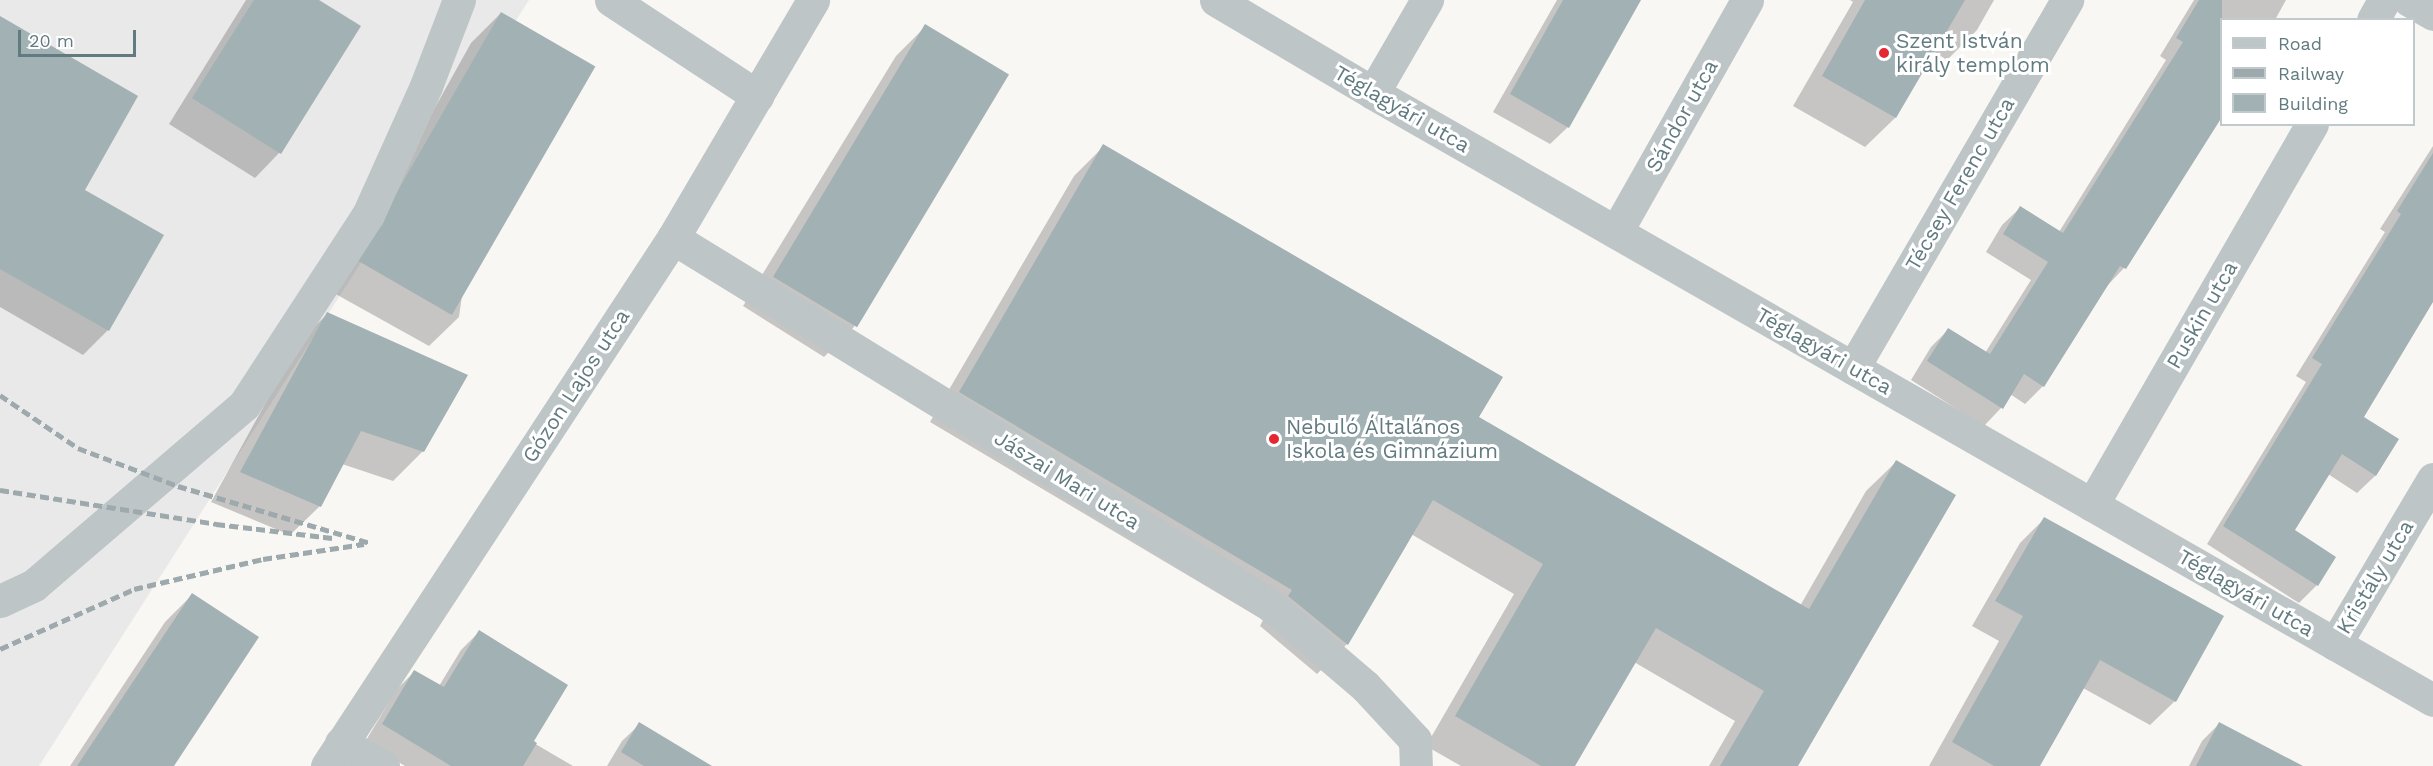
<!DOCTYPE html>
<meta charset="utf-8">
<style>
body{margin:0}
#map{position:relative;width:2433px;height:766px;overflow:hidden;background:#f8f7f4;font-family:"Work Sans",sans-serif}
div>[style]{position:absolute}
.built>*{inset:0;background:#e8e9e8}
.shadow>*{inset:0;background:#0003}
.building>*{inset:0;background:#a2b1b3;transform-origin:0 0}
.minor>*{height:33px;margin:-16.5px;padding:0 16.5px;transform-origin:16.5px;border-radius:16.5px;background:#bec5c7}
.rail>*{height:4.5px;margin-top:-2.25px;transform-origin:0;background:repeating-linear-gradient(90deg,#9da9ac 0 9px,transparent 0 13.5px)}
.dots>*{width:16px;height:16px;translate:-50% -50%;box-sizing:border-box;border:3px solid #fff;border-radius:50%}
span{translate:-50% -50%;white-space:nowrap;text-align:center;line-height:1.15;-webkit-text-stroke:6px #fff;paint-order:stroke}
.poi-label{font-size:21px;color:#627b80}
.left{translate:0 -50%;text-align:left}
.street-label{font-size:21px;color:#627b80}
.legend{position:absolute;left:2220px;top:18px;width:195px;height:108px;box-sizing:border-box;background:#fff;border:2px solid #c0cacc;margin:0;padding:8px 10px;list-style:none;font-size:18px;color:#627b80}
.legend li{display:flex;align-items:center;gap:12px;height:30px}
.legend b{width:30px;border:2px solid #c0cacc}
.scale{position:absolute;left:18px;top:30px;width:118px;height:27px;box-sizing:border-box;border:3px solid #627b80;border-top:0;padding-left:8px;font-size:18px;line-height:21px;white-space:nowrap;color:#627b80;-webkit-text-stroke:4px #fff;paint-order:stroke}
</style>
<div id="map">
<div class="built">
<div style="clip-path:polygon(0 0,529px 0,39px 766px,0 766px)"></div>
</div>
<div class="shadow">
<div style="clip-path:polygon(246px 0,316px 0,359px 27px,279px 153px,255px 178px,169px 124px)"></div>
<div style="clip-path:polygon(1557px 0,1637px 0,1568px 127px,1550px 144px,1493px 112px)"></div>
<div style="clip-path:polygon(1850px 0,1994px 0,1977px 30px,1947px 60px,1933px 51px,1895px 118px,1865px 147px,1793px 106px,1853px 2px)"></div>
<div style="clip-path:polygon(2194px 0,2286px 0,2275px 20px,2222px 20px,2222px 114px,2124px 268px,2107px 286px,2043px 386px,2025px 404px,2010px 394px,2001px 408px,1984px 426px,1911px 380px,1931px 347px,1948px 330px,1985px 353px,2031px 280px,1986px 252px,2002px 225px,2020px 208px,2059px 232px,2166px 60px,2160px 56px)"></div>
<div style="clip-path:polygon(501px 13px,459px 317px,429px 346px,332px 292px,471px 43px)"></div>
<div style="clip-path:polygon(0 24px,82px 190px,162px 236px,108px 330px,83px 355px,0 307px)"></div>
<div style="clip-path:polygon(926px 26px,854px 327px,824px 357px,743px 306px,896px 56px)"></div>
<div style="clip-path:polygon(1104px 146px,1477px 418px,1800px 606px,1866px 491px,1896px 462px,1796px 766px,1709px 766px,1735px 721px,1634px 662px,1574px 766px,1461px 766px,1426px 746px,1514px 594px,1411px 534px,1347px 644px,1317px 674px,1260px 626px,1263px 620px,930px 422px,1074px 176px)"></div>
<div style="clip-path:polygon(2433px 146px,2433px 300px,2362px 418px,2397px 439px,2375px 476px,2357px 493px,2328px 474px,2293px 530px,2317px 585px,2299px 603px,2207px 544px,2306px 382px,2296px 376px,2385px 232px,2380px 229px)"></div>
<div style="clip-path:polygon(327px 314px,423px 451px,393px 481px,342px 464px,320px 506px,290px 535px,211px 502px,298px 344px)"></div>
<div style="clip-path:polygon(2044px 519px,2175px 701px,2150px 725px,2083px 688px,2039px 766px,1929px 766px,1999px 641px,1972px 626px,2020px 543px)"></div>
<div style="clip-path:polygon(192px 595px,172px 766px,70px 766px,165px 622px)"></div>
<div style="clip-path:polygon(479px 632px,532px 742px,573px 766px,405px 766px,365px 742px,397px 689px,414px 672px,439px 686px,461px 650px)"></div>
<div style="clip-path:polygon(640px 724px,709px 766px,607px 766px,622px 741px)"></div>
<div style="clip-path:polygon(2219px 724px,2291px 766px,2189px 766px,2202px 741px)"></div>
</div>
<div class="building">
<div style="clip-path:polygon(254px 0,319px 0,361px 26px,281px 154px,192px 98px)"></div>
<div style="clip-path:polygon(1563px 0,1641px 0,1569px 128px,1510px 94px)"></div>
<div style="clip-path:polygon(1865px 0,1965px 0,1896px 118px,1822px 76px)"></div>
<div style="clip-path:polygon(2199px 0,2222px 0,2222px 117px,2126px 269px,2120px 266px,2044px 387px,2024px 374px,2003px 409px,1927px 361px,1948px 328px,1990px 354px,2048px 262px,2003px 234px,2020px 206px,2063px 233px,2183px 42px,2176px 38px)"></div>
<div style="left:501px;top:12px;width:109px;height:287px;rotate:30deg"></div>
<div style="clip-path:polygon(0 16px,138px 96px,85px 190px,164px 235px,109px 331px,0 269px)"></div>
<div style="left:925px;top:24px;width:98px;height:295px;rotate:31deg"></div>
<div style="clip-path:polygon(1103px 144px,1503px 377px,1479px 417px,1809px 609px,1896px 460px,1956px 495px,1798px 766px,1720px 766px,1764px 691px,1656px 628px,1575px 766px,1541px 766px,1455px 716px,1543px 564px,1433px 500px,1348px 645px,1288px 596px,1292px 590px,959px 392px)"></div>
<div style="clip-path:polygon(2433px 153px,2433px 302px,2364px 417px,2399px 439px,2376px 476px,2342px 454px,2295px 530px,2336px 557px,2318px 586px,2223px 526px,2322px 364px,2312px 358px,2401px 214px,2397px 211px)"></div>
<div style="clip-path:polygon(327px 312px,468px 375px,424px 452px,361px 431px,321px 507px,240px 472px)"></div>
<div style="clip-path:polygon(2044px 517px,2224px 616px,2176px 702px,2100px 660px,2040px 766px,1994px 766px,1952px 742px,2023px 616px,1995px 601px)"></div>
<div style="clip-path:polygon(192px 593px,259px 637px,174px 766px,77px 766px)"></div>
<div style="clip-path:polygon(479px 630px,568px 685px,534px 741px,537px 743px,523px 766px,451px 766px,382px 724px,414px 670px,444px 687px)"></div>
<div style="clip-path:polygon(639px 722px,712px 766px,644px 766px,621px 752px)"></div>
<div style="clip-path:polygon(2219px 722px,2303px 766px,2196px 766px)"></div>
</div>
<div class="minor">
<div style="left:611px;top:0;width:175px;rotate:33.3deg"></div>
<div style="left:1216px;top:0;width:182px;rotate:30.6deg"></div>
<div style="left:1373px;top:93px;width:1221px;rotate:29.8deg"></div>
<div style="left:2409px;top:0;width:28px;rotate:30deg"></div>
<div style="left:2373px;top:20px;width:23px;rotate:-61deg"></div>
<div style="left:1373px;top:93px;width:108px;rotate:-59.9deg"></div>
<div style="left:1616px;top:232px;width:266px;rotate:-60.5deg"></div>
<div style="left:673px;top:238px;width:699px;rotate:31.55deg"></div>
<div style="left:1269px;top:604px;width:126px;rotate:40.5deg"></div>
<div style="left:1365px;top:686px;width:74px;rotate:47.2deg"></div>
<div style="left:1415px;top:740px;width:26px;rotate:88deg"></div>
<div style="left:1853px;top:368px;width:426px;rotate:-59.8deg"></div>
<div style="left:2092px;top:505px;width:440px;rotate:-60deg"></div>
<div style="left:0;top:601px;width:38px;rotate:-25deg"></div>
<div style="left:34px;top:585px;width:277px;rotate:-40.6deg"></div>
<div style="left:244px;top:405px;width:227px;rotate:-56.9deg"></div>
<div style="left:368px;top:215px;width:141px;rotate:-65.8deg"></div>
<div style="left:426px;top:86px;width:92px;rotate:-69deg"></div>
<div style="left:2335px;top:644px;width:192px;rotate:-59.3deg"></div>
<div style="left:341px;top:743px;width:48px;rotate:28.7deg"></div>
<div style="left:327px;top:766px;width:631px;rotate:-56.76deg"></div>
<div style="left:673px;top:238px;width:276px;rotate:-59.5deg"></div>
</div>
<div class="rail">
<div style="left:0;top:395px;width:94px;rotate:34.2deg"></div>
<div style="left:78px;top:448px;width:107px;rotate:20.8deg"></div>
<div style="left:178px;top:486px;width:200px;rotate:16.5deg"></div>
<div style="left:0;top:490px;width:219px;rotate:8.9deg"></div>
<div style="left:216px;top:524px;width:117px;rotate:6.9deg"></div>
<div style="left:0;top:649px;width:147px;rotate:-24.1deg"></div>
<div style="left:134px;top:589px;width:132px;rotate:-13.1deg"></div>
<div style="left:263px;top:559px;width:102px;rotate:-8.4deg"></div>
</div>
<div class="dots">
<div style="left:1884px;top:53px;background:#e52732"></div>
<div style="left:1274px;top:439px;background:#e52732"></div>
</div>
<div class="poi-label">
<span class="left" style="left:1896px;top:53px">Szent István<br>király templom</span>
<span class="left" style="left:1286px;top:439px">Nebuló Általános<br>Iskola és Gimnázium</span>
</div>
<div class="street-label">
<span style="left:1402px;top:109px;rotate:30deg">Téglagyári utca</span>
<span style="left:1682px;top:116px;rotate:-61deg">Sándor utca</span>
<span style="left:1960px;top:184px;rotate:-60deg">Técsey Ferenc utca</span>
<span style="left:2202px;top:315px;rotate:-60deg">Puskin utca</span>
<span style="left:1824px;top:351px;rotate:30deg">Téglagyári utca</span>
<span style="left:576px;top:386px;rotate:-57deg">Gózon Lajos utca</span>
<span style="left:1067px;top:480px;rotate:32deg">Jászai Mari utca</span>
<span style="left:2375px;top:577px;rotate:-59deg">Kristály utca</span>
<span style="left:2246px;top:593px;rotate:30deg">Téglagyári utca</span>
</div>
<ul class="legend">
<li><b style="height:8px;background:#bec5c7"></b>Road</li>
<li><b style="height:8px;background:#9da9ac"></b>Railway</li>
<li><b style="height:16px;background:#a2b1b3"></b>Building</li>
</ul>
<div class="scale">20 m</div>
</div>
